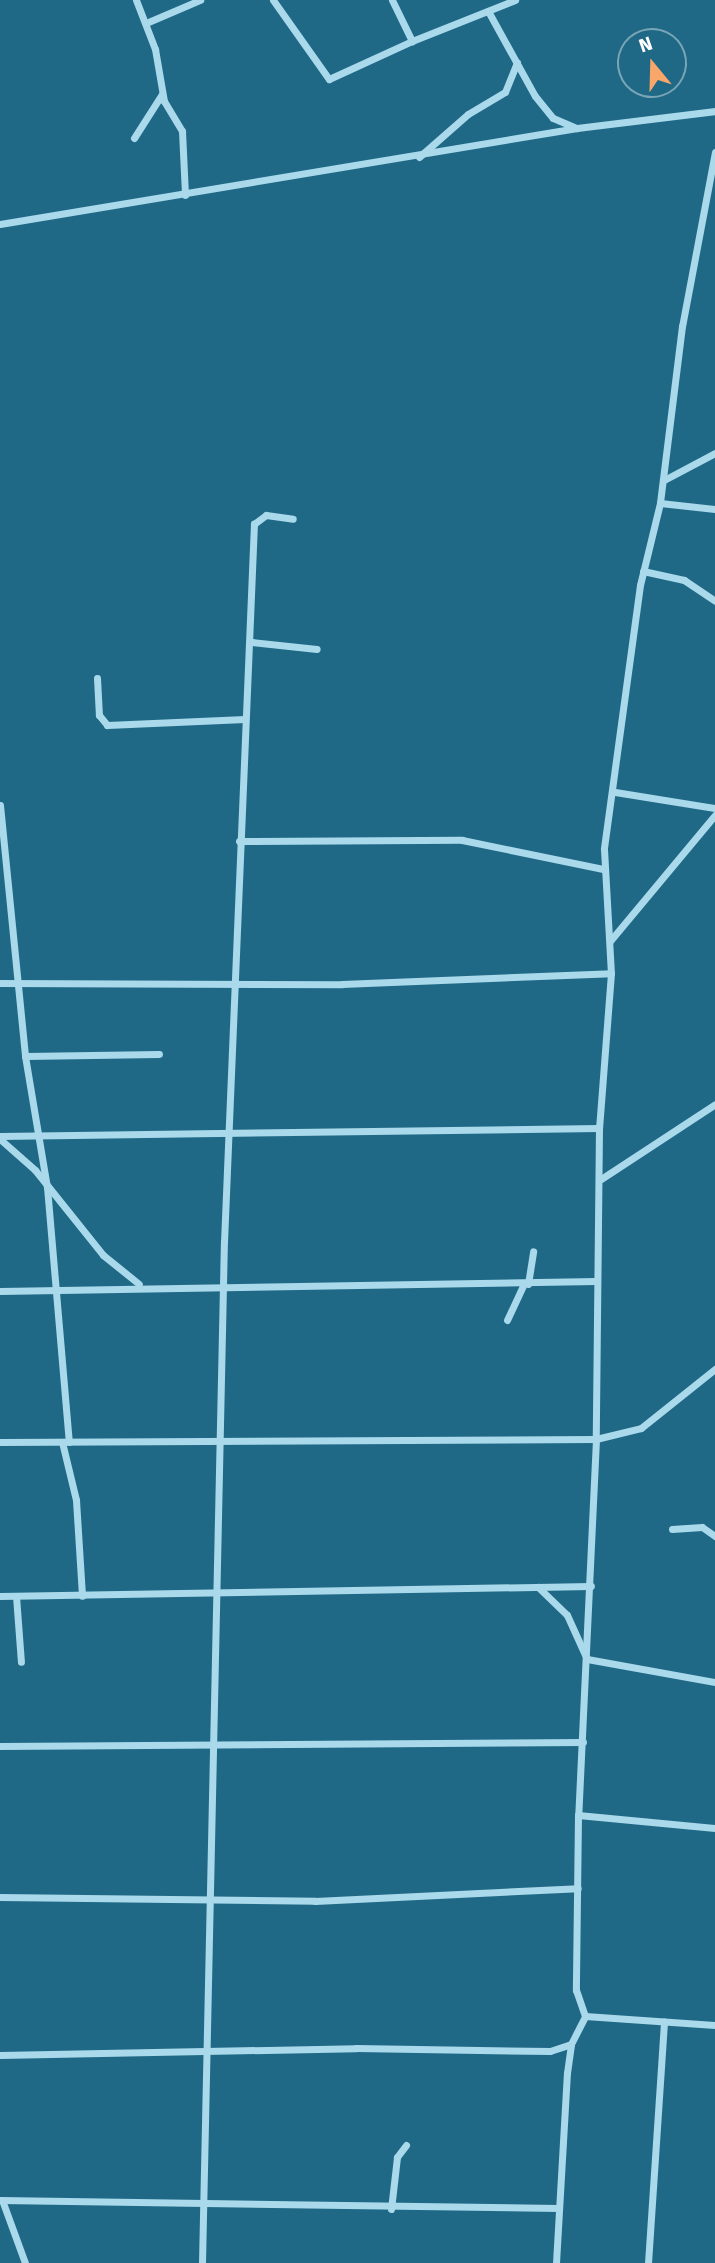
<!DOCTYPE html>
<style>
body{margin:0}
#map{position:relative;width:715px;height:2263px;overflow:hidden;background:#1f6986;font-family:"Fira Sans",sans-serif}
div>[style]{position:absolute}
.street>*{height:7px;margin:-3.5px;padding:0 3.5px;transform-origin:3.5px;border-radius:3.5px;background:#a9d9ea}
span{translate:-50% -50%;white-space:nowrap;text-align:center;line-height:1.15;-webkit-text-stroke:7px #1f6986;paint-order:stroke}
.north{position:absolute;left:617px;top:28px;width:70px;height:70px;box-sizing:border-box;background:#1f6986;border:2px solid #79a5b6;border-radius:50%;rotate:341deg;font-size:19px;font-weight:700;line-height:28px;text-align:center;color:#fff}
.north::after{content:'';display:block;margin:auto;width:24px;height:32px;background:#f8a669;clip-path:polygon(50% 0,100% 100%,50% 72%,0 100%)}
</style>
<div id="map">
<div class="street">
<div style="left:136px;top:0;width:53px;rotate:68.8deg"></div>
<div style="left:155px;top:49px;width:53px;rotate:80.2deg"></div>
<div style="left:164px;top:101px;width:35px;rotate:59deg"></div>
<div style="left:182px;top:131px;width:64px;rotate:87.3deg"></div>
<div style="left:273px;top:0;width:97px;rotate:54.7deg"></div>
<div style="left:329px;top:79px;width:91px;rotate:-24.6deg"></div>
<div style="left:392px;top:0;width:46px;rotate:64deg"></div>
<div style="left:412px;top:41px;width:111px;rotate:-21.7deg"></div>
<div style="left:488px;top:11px;width:97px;rotate:61.1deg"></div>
<div style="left:535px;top:96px;width:28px;rotate:51deg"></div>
<div style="left:553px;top:118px;width:26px;rotate:23deg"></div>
<div style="left:146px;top:23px;width:59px;rotate:-23.1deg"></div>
<div style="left:134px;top:138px;width:52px;rotate:-57.5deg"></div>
<div style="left:715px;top:152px;width:177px;rotate:100.7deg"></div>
<div style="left:682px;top:326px;width:178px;rotate:97.1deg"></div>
<div style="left:660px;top:503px;width:84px;rotate:103.7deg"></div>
<div style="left:640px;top:585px;width:266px;rotate:97.8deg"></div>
<div style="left:604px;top:849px;width:124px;rotate:86.8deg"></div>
<div style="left:611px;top:973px;width:155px;rotate:94.4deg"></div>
<div style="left:599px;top:1128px;width:311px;rotate:90.6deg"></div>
<div style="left:596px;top:1439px;width:376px;rotate:92.7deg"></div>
<div style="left:578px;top:1815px;width:175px;rotate:90.7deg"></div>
<div style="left:576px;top:1990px;width:28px;rotate:71deg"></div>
<div style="left:585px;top:2016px;width:130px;rotate:4deg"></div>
<div style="left:419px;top:157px;width:65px;rotate:-41.3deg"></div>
<div style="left:468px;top:114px;width:43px;rotate:-30.7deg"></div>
<div style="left:505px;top:92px;width:32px;rotate:-68deg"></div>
<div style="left:0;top:224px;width:585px;rotate:-9.45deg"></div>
<div style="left:577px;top:128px;width:139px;rotate:-7deg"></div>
<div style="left:664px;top:480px;width:58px;rotate:-27.9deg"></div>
<div style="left:660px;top:503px;width:55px;rotate:6.2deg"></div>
<div style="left:643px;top:571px;width:42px;rotate:12.4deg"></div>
<div style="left:684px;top:580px;width:37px;rotate:34deg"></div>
<div style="left:252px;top:642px;width:65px;rotate:6.1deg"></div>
<div style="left:97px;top:678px;width:37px;rotate:87deg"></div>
<div style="left:99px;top:715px;width:13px;rotate:51deg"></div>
<div style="left:107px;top:725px;width:138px;rotate:-2.5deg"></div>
<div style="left:615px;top:792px;width:101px;rotate:9.1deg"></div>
<div style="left:0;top:805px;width:252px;rotate:84.3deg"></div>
<div style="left:25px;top:1056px;width:133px;rotate:80.5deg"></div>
<div style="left:47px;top:1187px;width:256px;rotate:85.1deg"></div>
<div style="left:239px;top:841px;width:223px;rotate:-0.3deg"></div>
<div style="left:462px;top:840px;width:144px;rotate:11.6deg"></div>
<div style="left:610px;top:941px;width:164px;rotate:-50.2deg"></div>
<div style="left:0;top:983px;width:342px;rotate:0.2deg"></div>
<div style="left:342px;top:984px;width:269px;rotate:-2.3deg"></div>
<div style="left:25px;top:1056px;width:134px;rotate:-0.9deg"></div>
<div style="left:0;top:1136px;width:599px;rotate:-0.77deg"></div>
<div style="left:0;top:1139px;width:47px;rotate:41.5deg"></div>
<div style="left:35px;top:1170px;width:109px;rotate:51.3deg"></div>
<div style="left:103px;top:1255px;width:46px;rotate:38.9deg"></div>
<div style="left:601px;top:1179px;width:136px;rotate:-33.3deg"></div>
<div style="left:528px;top:1284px;width:33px;rotate:-81deg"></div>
<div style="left:0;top:1291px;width:596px;rotate:-0.96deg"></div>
<div style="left:507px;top:1320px;width:40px;rotate:-65deg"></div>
<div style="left:0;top:1442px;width:596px;rotate:-0.29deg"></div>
<div style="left:596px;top:1439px;width:46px;rotate:-13.7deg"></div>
<div style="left:641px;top:1428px;width:95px;rotate:-38.6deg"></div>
<div style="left:62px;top:1442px;width:60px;rotate:76.4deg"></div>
<div style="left:76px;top:1500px;width:96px;rotate:86.4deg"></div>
<div style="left:672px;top:1529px;width:30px;rotate:-4deg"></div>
<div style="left:702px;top:1527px;width:16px;rotate:35deg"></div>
<div style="left:538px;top:1587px;width:40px;rotate:44deg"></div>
<div style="left:567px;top:1615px;width:48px;rotate:65.6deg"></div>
<div style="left:587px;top:1659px;width:130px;rotate:10.2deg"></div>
<div style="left:0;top:1596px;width:591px;rotate:-0.97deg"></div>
<div style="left:16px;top:1596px;width:66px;rotate:85.7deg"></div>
<div style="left:0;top:1746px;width:583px;rotate:-0.39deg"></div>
<div style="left:578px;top:1815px;width:138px;rotate:5.4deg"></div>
<div style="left:0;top:1897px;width:315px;rotate:0.7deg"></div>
<div style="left:315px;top:1901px;width:263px;rotate:-2.8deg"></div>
<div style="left:0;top:2055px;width:356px;rotate:-1.1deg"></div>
<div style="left:356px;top:2048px;width:194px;rotate:0.9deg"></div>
<div style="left:550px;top:2051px;width:22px;rotate:-18deg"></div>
<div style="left:0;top:2200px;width:558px;rotate:0.82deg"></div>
<div style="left:2px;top:2200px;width:67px;rotate:69.9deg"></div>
<div style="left:391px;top:2209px;width:52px;rotate:-83.4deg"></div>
<div style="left:397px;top:2157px;width:15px;rotate:-53deg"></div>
<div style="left:202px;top:2263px;width:1021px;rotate:-88.77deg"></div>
<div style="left:224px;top:1242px;width:719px;rotate:-87.61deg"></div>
<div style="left:254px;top:524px;width:15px;rotate:-37deg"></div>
<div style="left:266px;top:515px;width:27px;rotate:8deg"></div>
<div style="left:556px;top:2263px;width:190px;rotate:-86.7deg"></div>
<div style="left:567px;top:2073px;width:29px;rotate:-82deg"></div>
<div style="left:571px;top:2044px;width:31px;rotate:-63deg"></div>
<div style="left:648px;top:2263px;width:242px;rotate:-86.2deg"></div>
</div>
<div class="north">N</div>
</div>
